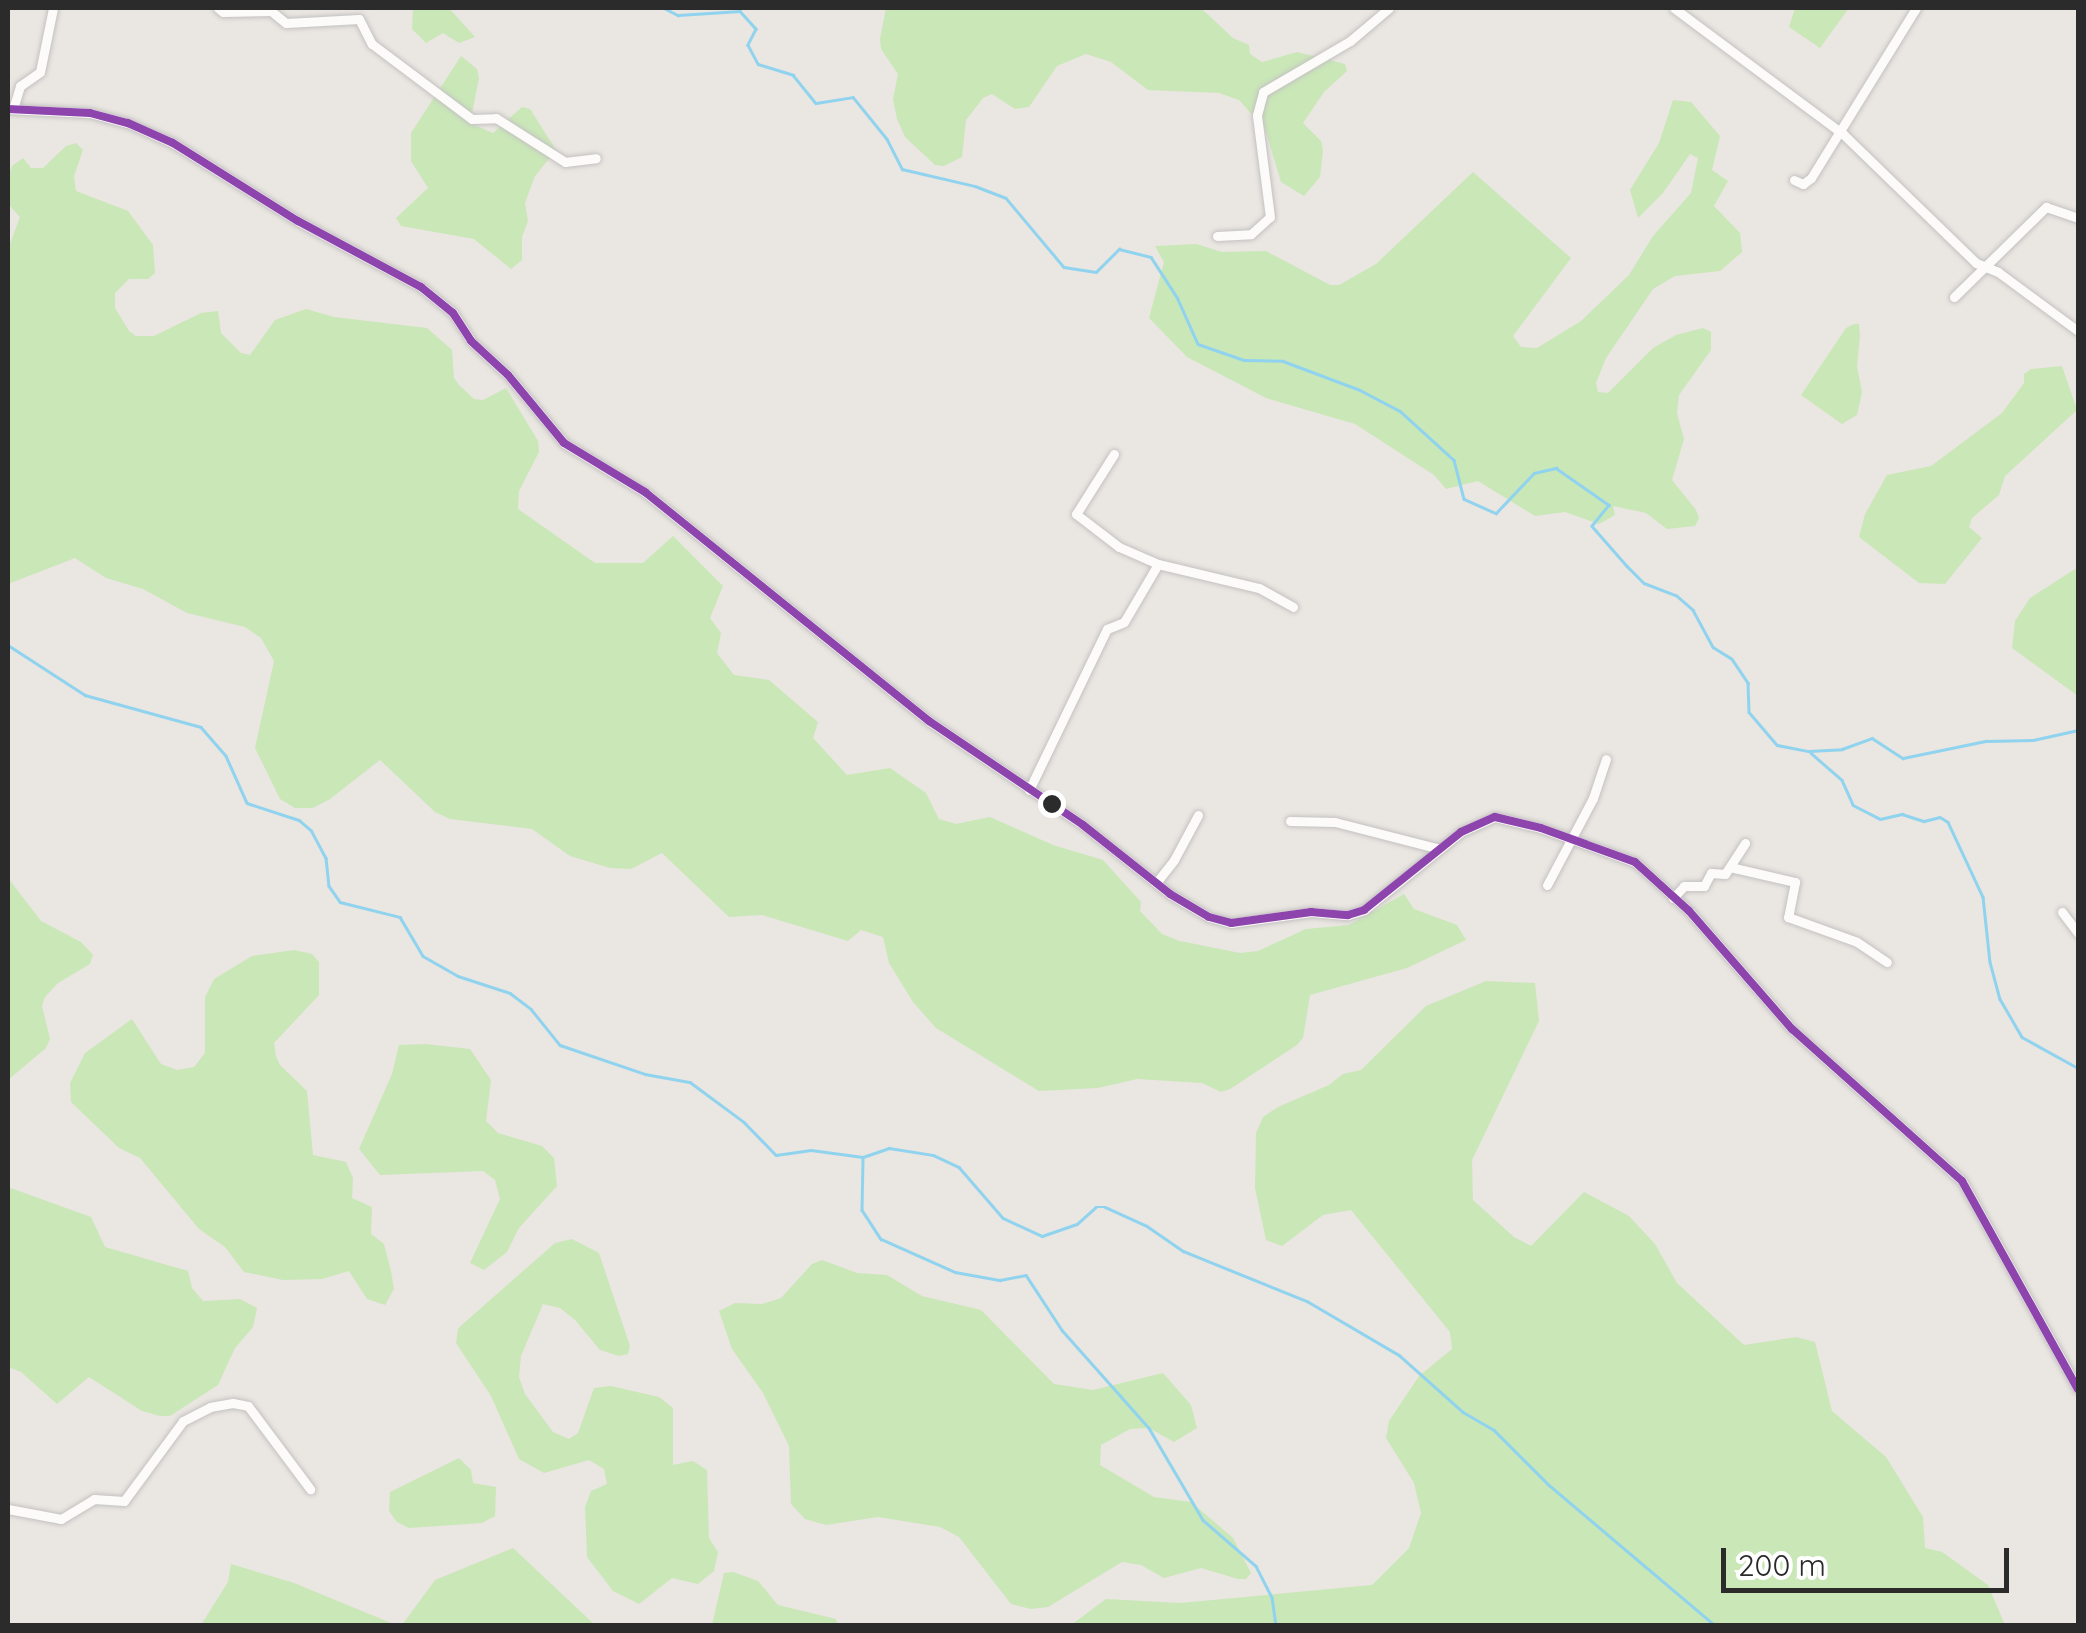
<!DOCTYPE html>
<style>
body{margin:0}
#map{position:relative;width:2086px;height:1633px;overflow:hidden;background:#eae6e1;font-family:Quicksand,sans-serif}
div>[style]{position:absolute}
.green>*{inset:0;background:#cae7b8}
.stream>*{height:2.5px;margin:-1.25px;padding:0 1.25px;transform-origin:1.25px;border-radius:1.25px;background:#90d3ef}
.roads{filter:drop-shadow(0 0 2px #c3c2c2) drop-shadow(0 0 2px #c3c2c2)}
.minor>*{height:9px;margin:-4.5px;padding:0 4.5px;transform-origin:4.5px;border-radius:4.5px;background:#fcfbfa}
.bus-1>*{height:8px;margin:-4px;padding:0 4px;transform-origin:4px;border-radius:4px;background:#8e44ad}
.dots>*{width:28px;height:28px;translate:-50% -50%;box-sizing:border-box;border:5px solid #fff;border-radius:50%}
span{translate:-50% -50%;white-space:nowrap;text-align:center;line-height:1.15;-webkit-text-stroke:8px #fff;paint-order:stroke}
.frame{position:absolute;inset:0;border:10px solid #2b2b2b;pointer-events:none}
.scale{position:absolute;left:1721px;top:1548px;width:288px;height:45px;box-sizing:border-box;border:5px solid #2b2b2b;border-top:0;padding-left:12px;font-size:30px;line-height:35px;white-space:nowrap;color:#2b2b2b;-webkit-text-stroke:8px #fff;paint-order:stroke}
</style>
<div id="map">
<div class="green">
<div style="clip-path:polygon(413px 8px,449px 8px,475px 37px,459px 43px,443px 33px,426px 43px,412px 29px)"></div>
<div style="clip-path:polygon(886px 8px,1201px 8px,1233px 38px,1249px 45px,1250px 54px,1262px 62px,1297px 52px,1345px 64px,1347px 71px,1324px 92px,1303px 123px,1321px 141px,1323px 150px,1320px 177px,1304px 196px,1281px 182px,1265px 129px,1239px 100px,1219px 93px,1148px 90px,1111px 62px,1086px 54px,1057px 66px,1029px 107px,1015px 109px,992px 94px,983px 98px,966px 120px,962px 157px,944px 166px,935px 165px,905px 137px,897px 119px,893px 99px,898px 74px,881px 49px,880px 39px)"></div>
<div style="clip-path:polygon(1795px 8px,1849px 8px,1820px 48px,1789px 27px)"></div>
<div style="clip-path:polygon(461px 56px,477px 69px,479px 78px,470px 123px,493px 133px,522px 107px,530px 109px,556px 150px,535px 176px,525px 203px,528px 221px,522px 237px,522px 260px,511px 269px,474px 239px,401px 226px,396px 218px,428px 188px,411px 161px,411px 133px)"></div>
<div style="clip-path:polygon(1673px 100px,1691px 102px,1720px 136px,1712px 170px,1728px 181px,1714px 206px,1740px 233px,1742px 252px,1720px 271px,1675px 276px,1653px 289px,1606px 358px,1596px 383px,1598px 392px,1608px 393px,1653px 348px,1676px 335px,1703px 328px,1711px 332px,1711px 350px,1679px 395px,1677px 413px,1684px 439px,1672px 480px,1696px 510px,1699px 518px,1695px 526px,1667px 529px,1646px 513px,1613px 506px,1615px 515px,1599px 524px,1565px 512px,1535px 516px,1478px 481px,1446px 489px,1434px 475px,1355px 424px,1266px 398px,1187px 357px,1149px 318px,1164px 262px,1155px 246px,1196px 244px,1222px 252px,1266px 251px,1330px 285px,1339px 285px,1376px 264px,1473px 172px,1571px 258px,1513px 336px,1521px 347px,1537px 348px,1581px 321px,1629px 275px,1653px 236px,1691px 193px,1698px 158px,1690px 154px,1663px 193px,1638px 218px,1630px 190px,1659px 143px)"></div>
<div style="clip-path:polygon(76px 143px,83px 150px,74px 176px,76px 191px,128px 211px,153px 245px,155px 273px,148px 279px,129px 279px,115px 293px,115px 308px,129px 331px,136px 336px,154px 336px,201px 313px,218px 311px,221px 333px,241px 353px,250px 355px,275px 320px,306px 309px,334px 317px,427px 328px,452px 350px,454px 378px,459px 385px,474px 399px,483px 400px,506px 388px,538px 441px,539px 452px,519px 491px,518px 509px,595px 563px,643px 563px,673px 536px,723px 586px,710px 618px,721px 633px,717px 653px,734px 675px,769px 680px,818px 722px,813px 738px,847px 775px,890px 768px,926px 793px,939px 819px,956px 824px,990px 817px,1053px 845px,1103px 860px,1141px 902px,1140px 911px,1162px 934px,1180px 941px,1240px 953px,1258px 951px,1306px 929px,1349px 925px,1404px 894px,1414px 909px,1457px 925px,1466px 940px,1407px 968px,1310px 995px,1303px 1038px,1297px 1045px,1230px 1089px,1221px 1092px,1202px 1083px,1137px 1079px,1098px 1088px,1039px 1091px,936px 1028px,913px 1002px,889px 963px,883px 937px,861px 930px,848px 941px,762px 915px,729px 917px,662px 853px,631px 869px,610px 868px,570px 856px,532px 829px,450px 819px,435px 812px,380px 760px,330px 799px,313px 808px,295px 808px,280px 799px,255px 748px,274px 661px,261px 638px,245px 627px,187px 613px,143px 589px,106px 578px,75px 558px,8px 584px,8px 249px,20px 217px,8px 204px,8px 177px,12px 166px,23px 158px,31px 168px,43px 168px,66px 146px)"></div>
<div style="clip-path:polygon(1854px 324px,1859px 324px,1860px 336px,1857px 366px,1862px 392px,1857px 415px,1842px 424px,1801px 395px,1846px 328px)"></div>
<div style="clip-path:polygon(2062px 366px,2077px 410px,2005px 476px,1999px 495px,1972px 518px,1969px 527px,1982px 538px,1945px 584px,1919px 583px,1859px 537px,1865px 514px,1887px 475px,1931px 466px,2002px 413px,2024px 383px,2024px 374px,2031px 369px)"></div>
<div style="clip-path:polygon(2075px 569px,2078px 572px,2078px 696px,2012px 648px,2015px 621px,2030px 598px)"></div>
<div style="clip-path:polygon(8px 878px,41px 921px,81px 942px,93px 955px,90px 964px,58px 983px,45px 997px,42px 1006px,50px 1039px,46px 1048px,8px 1080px)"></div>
<div style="clip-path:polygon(294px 950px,312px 954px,319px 962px,319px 995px,274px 1043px,276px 1056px,280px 1065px,307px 1091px,313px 1155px,346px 1162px,353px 1178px,352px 1198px,372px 1207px,371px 1234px,384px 1244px,391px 1271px,394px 1289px,385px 1305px,367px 1299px,349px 1271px,322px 1279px,283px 1280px,244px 1272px,225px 1247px,199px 1229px,140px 1158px,119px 1148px,71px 1102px,70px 1083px,85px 1053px,132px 1019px,161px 1064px,177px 1070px,194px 1067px,205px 1053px,205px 997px,214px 979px,252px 956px)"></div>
<div style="clip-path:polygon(1486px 981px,1535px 983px,1539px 1021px,1472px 1160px,1473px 1200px,1514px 1237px,1531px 1246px,1584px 1192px,1629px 1216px,1655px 1244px,1677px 1283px,1744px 1345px,1796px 1337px,1815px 1342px,1832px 1411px,1886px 1457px,1923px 1517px,1925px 1548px,1942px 1552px,1988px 1585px,2005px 1625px,1071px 1625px,1106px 1599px,1180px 1603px,1372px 1585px,1409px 1548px,1421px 1513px,1414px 1483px,1386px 1438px,1389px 1421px,1419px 1376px,1452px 1349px,1450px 1332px,1351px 1210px,1323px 1215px,1282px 1246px,1266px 1240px,1255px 1188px,1256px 1133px,1263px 1117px,1278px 1107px,1329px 1085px,1343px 1074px,1361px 1070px,1426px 1006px)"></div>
<div style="clip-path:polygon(425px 1044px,470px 1049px,491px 1080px,486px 1121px,498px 1133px,542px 1146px,554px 1158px,557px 1186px,519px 1228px,507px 1252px,484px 1270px,470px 1263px,500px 1199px,495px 1180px,483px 1171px,380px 1175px,359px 1149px,392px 1074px,399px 1045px)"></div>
<div style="clip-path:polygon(8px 1187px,91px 1217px,105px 1247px,188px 1271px,192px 1288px,203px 1301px,240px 1299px,257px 1308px,253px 1327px,235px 1348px,218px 1385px,170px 1416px,160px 1416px,142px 1411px,89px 1377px,57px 1404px,21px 1372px,8px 1367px)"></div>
<div style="clip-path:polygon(572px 1239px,599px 1253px,630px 1346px,628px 1354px,619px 1356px,600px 1350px,575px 1320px,560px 1308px,543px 1304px,521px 1356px,519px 1377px,525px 1394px,553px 1432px,569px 1439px,578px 1433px,594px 1388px,611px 1386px,659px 1397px,673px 1408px,673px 1465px,693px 1461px,707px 1470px,709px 1538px,718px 1552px,714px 1571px,698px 1584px,672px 1578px,639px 1604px,613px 1591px,587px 1557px,585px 1507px,591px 1491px,607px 1484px,604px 1469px,589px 1460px,544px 1473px,519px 1459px,491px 1396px,456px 1343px,458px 1329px,464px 1323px,555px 1243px)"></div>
<div style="clip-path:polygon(822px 1260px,857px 1273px,887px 1275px,922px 1296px,981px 1310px,1054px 1384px,1093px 1390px,1163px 1373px,1191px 1405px,1197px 1428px,1174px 1442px,1149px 1428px,1130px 1429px,1101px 1445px,1100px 1465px,1154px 1497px,1191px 1502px,1233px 1538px,1251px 1573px,1246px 1579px,1238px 1579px,1201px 1568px,1164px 1578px,1141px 1565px,1122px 1562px,1048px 1607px,1031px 1609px,1011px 1604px,959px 1537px,940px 1527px,878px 1517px,826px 1525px,805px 1519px,791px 1504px,789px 1446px,763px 1393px,732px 1349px,719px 1311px,735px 1303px,762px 1304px,781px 1298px,812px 1264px)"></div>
<div style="clip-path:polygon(459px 1458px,471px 1470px,473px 1483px,496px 1487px,495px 1516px,482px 1523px,409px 1528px,397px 1522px,389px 1511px,390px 1492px)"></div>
<div style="clip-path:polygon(513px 1548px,595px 1625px,402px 1625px,435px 1580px)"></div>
<div style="clip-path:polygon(231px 1564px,294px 1583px,396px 1625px,201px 1625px,228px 1582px)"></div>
<div style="clip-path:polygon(733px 1572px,758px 1581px,778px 1605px,836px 1619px,838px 1625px,712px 1625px,724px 1573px)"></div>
</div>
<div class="stream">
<div style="left:664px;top:8px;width:16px;rotate:27deg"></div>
<div style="left:678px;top:15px;width:62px;rotate:-3.7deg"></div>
<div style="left:740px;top:11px;width:24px;rotate:48deg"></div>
<div style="left:756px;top:29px;width:18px;rotate:117deg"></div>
<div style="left:748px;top:45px;width:21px;rotate:62deg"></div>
<div style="left:758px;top:64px;width:37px;rotate:17deg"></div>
<div style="left:793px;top:75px;width:36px;rotate:51deg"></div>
<div style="left:816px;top:103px;width:37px;rotate:-9deg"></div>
<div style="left:853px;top:97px;width:54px;rotate:51deg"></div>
<div style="left:887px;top:139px;width:34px;rotate:63deg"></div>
<div style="left:902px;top:169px;width:75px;rotate:13.1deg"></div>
<div style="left:975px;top:186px;width:33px;rotate:21deg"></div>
<div style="left:1006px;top:198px;width:90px;rotate:50deg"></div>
<div style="left:1064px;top:267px;width:32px;rotate:9deg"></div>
<div style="left:1096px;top:272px;width:33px;rotate:-45deg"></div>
<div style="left:1119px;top:249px;width:33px;rotate:14deg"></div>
<div style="left:1151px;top:257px;width:48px;rotate:57deg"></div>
<div style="left:1177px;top:297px;width:51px;rotate:65.9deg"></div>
<div style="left:1198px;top:344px;width:49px;rotate:19.2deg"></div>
<div style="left:1244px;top:360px;width:39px;rotate:1deg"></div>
<div style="left:1283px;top:361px;width:82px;rotate:20.6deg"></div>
<div style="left:1360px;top:390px;width:45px;rotate:27.7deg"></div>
<div style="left:1400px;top:411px;width:73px;rotate:42.2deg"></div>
<div style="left:1454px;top:460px;width:40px;rotate:75.6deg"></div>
<div style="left:1464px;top:499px;width:35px;rotate:24deg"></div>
<div style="left:1496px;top:513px;width:55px;rotate:-46.5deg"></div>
<div style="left:1534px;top:473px;width:23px;rotate:-13deg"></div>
<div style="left:1556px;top:468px;width:65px;rotate:34.9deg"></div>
<div style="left:1609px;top:505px;width:27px;rotate:129deg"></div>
<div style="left:1592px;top:526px;width:53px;rotate:48.8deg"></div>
<div style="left:1627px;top:566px;width:24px;rotate:45deg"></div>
<div style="left:1644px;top:583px;width:34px;rotate:21deg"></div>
<div style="left:1676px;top:595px;width:23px;rotate:41deg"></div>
<div style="left:1693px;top:610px;width:42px;rotate:61.6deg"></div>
<div style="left:1713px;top:647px;width:22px;rotate:32deg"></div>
<div style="left:1732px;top:659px;width:29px;rotate:56deg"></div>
<div style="left:1748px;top:683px;width:29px;rotate:88deg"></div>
<div style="left:1749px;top:712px;width:43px;rotate:49.7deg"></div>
<div style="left:1777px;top:745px;width:33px;rotate:11deg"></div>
<div style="left:1809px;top:751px;width:33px;rotate:-3deg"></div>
<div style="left:1842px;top:749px;width:32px;rotate:-20deg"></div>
<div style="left:1872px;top:738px;width:37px;rotate:33deg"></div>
<div style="left:1903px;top:758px;width:85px;rotate:-11.6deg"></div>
<div style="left:1986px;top:741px;width:47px;rotate:-1.2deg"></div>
<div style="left:2033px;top:740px;width:46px;rotate:-12.5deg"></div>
<div style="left:8px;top:645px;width:92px;rotate:33deg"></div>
<div style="left:85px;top:695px;width:120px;rotate:15.4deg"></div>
<div style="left:201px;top:727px;width:38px;rotate:49deg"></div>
<div style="left:226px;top:756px;width:51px;rotate:65.9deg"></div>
<div style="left:247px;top:803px;width:55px;rotate:18.1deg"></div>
<div style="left:299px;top:820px;width:16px;rotate:40deg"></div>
<div style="left:311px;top:830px;width:32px;rotate:62deg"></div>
<div style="left:326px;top:858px;width:28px;rotate:84deg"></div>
<div style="left:329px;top:886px;width:19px;rotate:55deg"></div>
<div style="left:340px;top:902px;width:62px;rotate:14deg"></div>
<div style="left:400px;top:917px;width:45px;rotate:59.5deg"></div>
<div style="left:423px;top:956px;width:40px;rotate:29.7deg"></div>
<div style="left:458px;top:976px;width:55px;rotate:18.1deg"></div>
<div style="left:510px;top:993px;width:26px;rotate:37deg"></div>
<div style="left:531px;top:1009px;width:46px;rotate:51.1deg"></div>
<div style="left:560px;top:1045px;width:90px;rotate:18.8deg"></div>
<div style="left:645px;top:1074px;width:46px;rotate:10.1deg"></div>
<div style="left:690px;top:1082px;width:67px;rotate:36.5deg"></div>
<div style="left:744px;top:1122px;width:46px;rotate:45.9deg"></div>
<div style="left:776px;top:1155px;width:35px;rotate:-8deg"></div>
<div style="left:811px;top:1150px;width:52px;rotate:7.7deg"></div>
<div style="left:863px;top:1157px;width:28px;rotate:-19deg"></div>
<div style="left:889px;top:1148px;width:45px;rotate:9deg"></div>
<div style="left:933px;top:1155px;width:29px;rotate:25deg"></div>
<div style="left:959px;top:1167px;width:67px;rotate:49.2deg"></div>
<div style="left:1003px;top:1218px;width:43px;rotate:24.8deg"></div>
<div style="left:1042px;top:1236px;width:37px;rotate:-19deg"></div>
<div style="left:1077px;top:1224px;width:25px;rotate:-42deg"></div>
<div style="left:1096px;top:1207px;width:9px"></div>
<div style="left:1105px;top:1207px;width:46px;rotate:24.3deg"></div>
<div style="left:1147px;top:1226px;width:44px;rotate:34.8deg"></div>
<div style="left:1183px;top:1251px;width:134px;rotate:22deg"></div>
<div style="left:1307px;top:1301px;width:107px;rotate:30.4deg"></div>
<div style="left:1399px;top:1355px;width:86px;rotate:41.7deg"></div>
<div style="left:1463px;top:1412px;width:36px;rotate:30deg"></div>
<div style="left:1494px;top:1430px;width:78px;rotate:45deg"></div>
<div style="left:1549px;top:1485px;width:219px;rotate:40.2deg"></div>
<div style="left:1811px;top:753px;width:41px;rotate:41.1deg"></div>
<div style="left:1842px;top:780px;width:27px;rotate:66deg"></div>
<div style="left:1853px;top:805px;width:30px;rotate:27deg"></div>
<div style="left:1880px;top:819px;width:23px;rotate:-13deg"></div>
<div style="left:1902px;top:814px;width:23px;rotate:18deg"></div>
<div style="left:1924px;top:821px;width:16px;rotate:-14deg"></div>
<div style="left:1940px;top:817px;width:9px;rotate:32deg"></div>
<div style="left:1948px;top:822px;width:83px;rotate:65deg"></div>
<div style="left:1983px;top:897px;width:65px;rotate:83.9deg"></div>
<div style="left:1990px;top:962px;width:38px;rotate:75deg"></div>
<div style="left:2000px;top:999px;width:44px;rotate:59.9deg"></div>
<div style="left:2022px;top:1037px;width:64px;rotate:29deg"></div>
<div style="left:863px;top:1159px;width:51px;rotate:91.1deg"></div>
<div style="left:862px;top:1210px;width:35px;rotate:57deg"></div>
<div style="left:881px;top:1239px;width:81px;rotate:24deg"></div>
<div style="left:955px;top:1272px;width:46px;rotate:10.1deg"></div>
<div style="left:1000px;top:1280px;width:26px;rotate:-11deg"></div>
<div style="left:1026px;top:1275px;width:66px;rotate:56.8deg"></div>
<div style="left:1062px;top:1330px;width:131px;rotate:48.4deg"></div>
<div style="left:1149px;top:1428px;width:107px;rotate:59.6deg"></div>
<div style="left:1203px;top:1520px;width:70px;rotate:41deg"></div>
<div style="left:1256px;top:1566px;width:35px;rotate:63deg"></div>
<div style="left:1272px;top:1597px;width:29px;rotate:82deg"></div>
</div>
<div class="roads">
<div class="minor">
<div style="left:218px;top:8px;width:6px;rotate:39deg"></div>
<div style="left:223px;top:12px;width:48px;rotate:-1.2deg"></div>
<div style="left:271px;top:11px;width:19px;rotate:39deg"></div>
<div style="left:286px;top:23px;width:73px;rotate:-3.1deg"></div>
<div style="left:359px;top:19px;width:28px;rotate:63deg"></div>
<div style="left:372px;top:44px;width:125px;rotate:36.9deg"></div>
<div style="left:472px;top:119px;width:24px;rotate:-2deg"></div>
<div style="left:496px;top:118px;width:82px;rotate:32.5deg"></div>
<div style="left:565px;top:162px;width:31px;rotate:-7deg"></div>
<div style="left:1674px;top:8px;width:211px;rotate:36.7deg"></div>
<div style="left:1843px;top:134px;width:185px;rotate:44.1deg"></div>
<div style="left:1976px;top:263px;width:24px;rotate:22deg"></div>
<div style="left:1998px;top:272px;width:99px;rotate:36.4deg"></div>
<div style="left:8px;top:109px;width:82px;rotate:2.8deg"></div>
<div style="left:90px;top:113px;width:39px;rotate:15deg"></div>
<div style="left:128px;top:123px;width:49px;rotate:24deg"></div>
<div style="left:173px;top:143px;width:147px;rotate:32deg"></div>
<div style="left:298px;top:221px;width:140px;rotate:28.2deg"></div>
<div style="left:421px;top:287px;width:41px;rotate:39.1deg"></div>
<div style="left:453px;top:313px;width:33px;rotate:57deg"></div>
<div style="left:471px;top:341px;width:50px;rotate:42.6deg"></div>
<div style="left:508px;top:375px;width:88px;rotate:50.5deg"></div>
<div style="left:564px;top:443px;width:95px;rotate:31.2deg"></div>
<div style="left:645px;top:492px;width:365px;rotate:38.9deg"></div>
<div style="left:929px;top:721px;width:186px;rotate:34deg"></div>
<div style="left:1083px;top:825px;width:111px;rotate:38.4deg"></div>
<div style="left:1170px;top:894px;width:45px;rotate:30.5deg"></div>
<div style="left:1209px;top:917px;width:23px;rotate:15deg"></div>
<div style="left:1231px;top:923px;width:81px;rotate:-7.8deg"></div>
<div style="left:1311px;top:912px;width:37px;rotate:5deg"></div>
<div style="left:1348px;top:915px;width:17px;rotate:-17deg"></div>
<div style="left:1364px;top:910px;width:124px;rotate:-38.8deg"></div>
<div style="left:1461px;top:832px;width:37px;rotate:-24deg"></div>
<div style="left:1495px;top:817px;width:47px;rotate:13.4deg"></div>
<div style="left:1541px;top:828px;width:100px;rotate:19.9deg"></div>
<div style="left:1635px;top:862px;width:73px;rotate:42.2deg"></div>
<div style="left:1689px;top:911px;width:157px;rotate:48.9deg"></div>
<div style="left:1792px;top:1029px;width:228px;rotate:41.8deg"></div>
<div style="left:1962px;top:1181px;width:238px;rotate:60.9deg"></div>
<div style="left:13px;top:109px;width:24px;rotate:-73deg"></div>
<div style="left:20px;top:86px;width:24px;rotate:-35deg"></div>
<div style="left:40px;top:72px;width:65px;rotate:-78.5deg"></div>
<div style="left:1794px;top:180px;width:10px;rotate:24deg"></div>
<div style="left:1803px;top:184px;width:10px;rotate:-37deg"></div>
<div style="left:1811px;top:178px;width:200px;rotate:-58.3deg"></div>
<div style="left:1217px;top:236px;width:34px;rotate:-3deg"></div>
<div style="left:1251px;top:234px;width:25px;rotate:-42deg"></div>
<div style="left:1270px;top:217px;width:103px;rotate:-97.3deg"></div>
<div style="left:1257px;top:115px;width:24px;rotate:-75deg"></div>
<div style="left:1263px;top:92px;width:101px;rotate:-30.4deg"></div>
<div style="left:1350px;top:41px;width:51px;rotate:-40.2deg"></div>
<div style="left:1954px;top:297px;width:129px;rotate:-44.4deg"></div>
<div style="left:2046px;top:207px;width:34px;rotate:19deg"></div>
<div style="left:1114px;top:454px;width:71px;rotate:122.3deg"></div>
<div style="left:1076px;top:514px;width:54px;rotate:37.5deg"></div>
<div style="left:1119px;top:547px;width:43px;rotate:23.6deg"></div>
<div style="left:1029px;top:790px;width:179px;rotate:-64.2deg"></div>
<div style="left:1107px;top:629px;width:18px;rotate:-22deg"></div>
<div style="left:1124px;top:622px;width:67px;rotate:-59.6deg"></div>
<div style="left:1158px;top:564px;width:104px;rotate:13.4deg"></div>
<div style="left:1259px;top:588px;width:39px;rotate:29deg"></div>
<div style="left:1290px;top:821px;width:45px;rotate:1.3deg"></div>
<div style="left:1335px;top:822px;width:108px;rotate:14.4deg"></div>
<div style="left:1730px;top:867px;width:67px;rotate:13deg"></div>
<div style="left:1795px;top:882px;width:36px;rotate:101deg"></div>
<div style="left:1788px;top:917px;width:73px;rotate:19.9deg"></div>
<div style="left:1857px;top:942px;width:36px;rotate:34deg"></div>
<div style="left:1156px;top:883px;width:29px;rotate:-52deg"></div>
<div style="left:1174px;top:860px;width:51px;rotate:-61.9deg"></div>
<div style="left:1547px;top:885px;width:98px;rotate:-62.1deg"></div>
<div style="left:1593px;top:798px;width:41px;rotate:-71.6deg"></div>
<div style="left:1673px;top:898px;width:16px;rotate:-47deg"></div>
<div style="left:1684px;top:886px;width:20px"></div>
<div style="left:1704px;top:886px;width:15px;rotate:-62deg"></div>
<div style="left:1711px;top:873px;width:14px;rotate:4deg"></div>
<div style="left:1725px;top:874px;width:37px;rotate:-57deg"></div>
<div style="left:2062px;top:912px;width:26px;rotate:53deg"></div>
<div style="left:8px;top:1509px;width:54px;rotate:10.7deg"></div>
<div style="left:61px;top:1519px;width:39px;rotate:-31deg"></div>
<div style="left:94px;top:1499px;width:30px;rotate:4deg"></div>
<div style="left:124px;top:1501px;width:99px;rotate:-53.6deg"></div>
<div style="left:183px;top:1421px;width:30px;rotate:-27deg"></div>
<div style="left:210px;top:1407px;width:23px;rotate:-10deg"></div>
<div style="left:233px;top:1403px;width:15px;rotate:11deg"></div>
<div style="left:248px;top:1406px;width:104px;rotate:53.2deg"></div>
</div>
</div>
<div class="bus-1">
<div style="left:8px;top:109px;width:82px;rotate:2.8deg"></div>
<div style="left:90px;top:113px;width:39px;rotate:15deg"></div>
<div style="left:128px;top:123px;width:49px;rotate:24deg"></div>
<div style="left:173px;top:143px;width:147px;rotate:32deg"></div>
<div style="left:298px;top:221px;width:140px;rotate:28.2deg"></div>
<div style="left:421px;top:287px;width:41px;rotate:39.1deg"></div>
<div style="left:453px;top:313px;width:33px;rotate:57deg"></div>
<div style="left:471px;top:341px;width:50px;rotate:42.6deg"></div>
<div style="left:508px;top:375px;width:88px;rotate:50.5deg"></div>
<div style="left:564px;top:443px;width:95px;rotate:31.2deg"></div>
<div style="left:645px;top:492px;width:365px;rotate:38.9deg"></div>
<div style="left:929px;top:721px;width:186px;rotate:34deg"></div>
<div style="left:1083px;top:825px;width:111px;rotate:38.4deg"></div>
<div style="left:1170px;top:894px;width:45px;rotate:30.5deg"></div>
<div style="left:1209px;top:917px;width:23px;rotate:15deg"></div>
<div style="left:1231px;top:923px;width:81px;rotate:-7.8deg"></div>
<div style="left:1311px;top:912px;width:37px;rotate:5deg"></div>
<div style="left:1348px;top:915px;width:17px;rotate:-17deg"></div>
<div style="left:1364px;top:910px;width:124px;rotate:-38.8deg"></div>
<div style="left:1461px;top:832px;width:37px;rotate:-24deg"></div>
<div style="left:1495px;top:817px;width:47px;rotate:13.4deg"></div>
<div style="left:1541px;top:828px;width:100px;rotate:19.9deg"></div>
<div style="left:1635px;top:862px;width:73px;rotate:42.2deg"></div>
<div style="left:1689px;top:911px;width:157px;rotate:48.9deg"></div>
<div style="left:1792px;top:1029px;width:228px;rotate:41.8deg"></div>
<div style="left:1962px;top:1181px;width:238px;rotate:60.9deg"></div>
</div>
<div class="dots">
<div style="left:1052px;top:804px;background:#2b2b2b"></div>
</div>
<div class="frame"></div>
<div class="scale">200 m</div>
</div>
